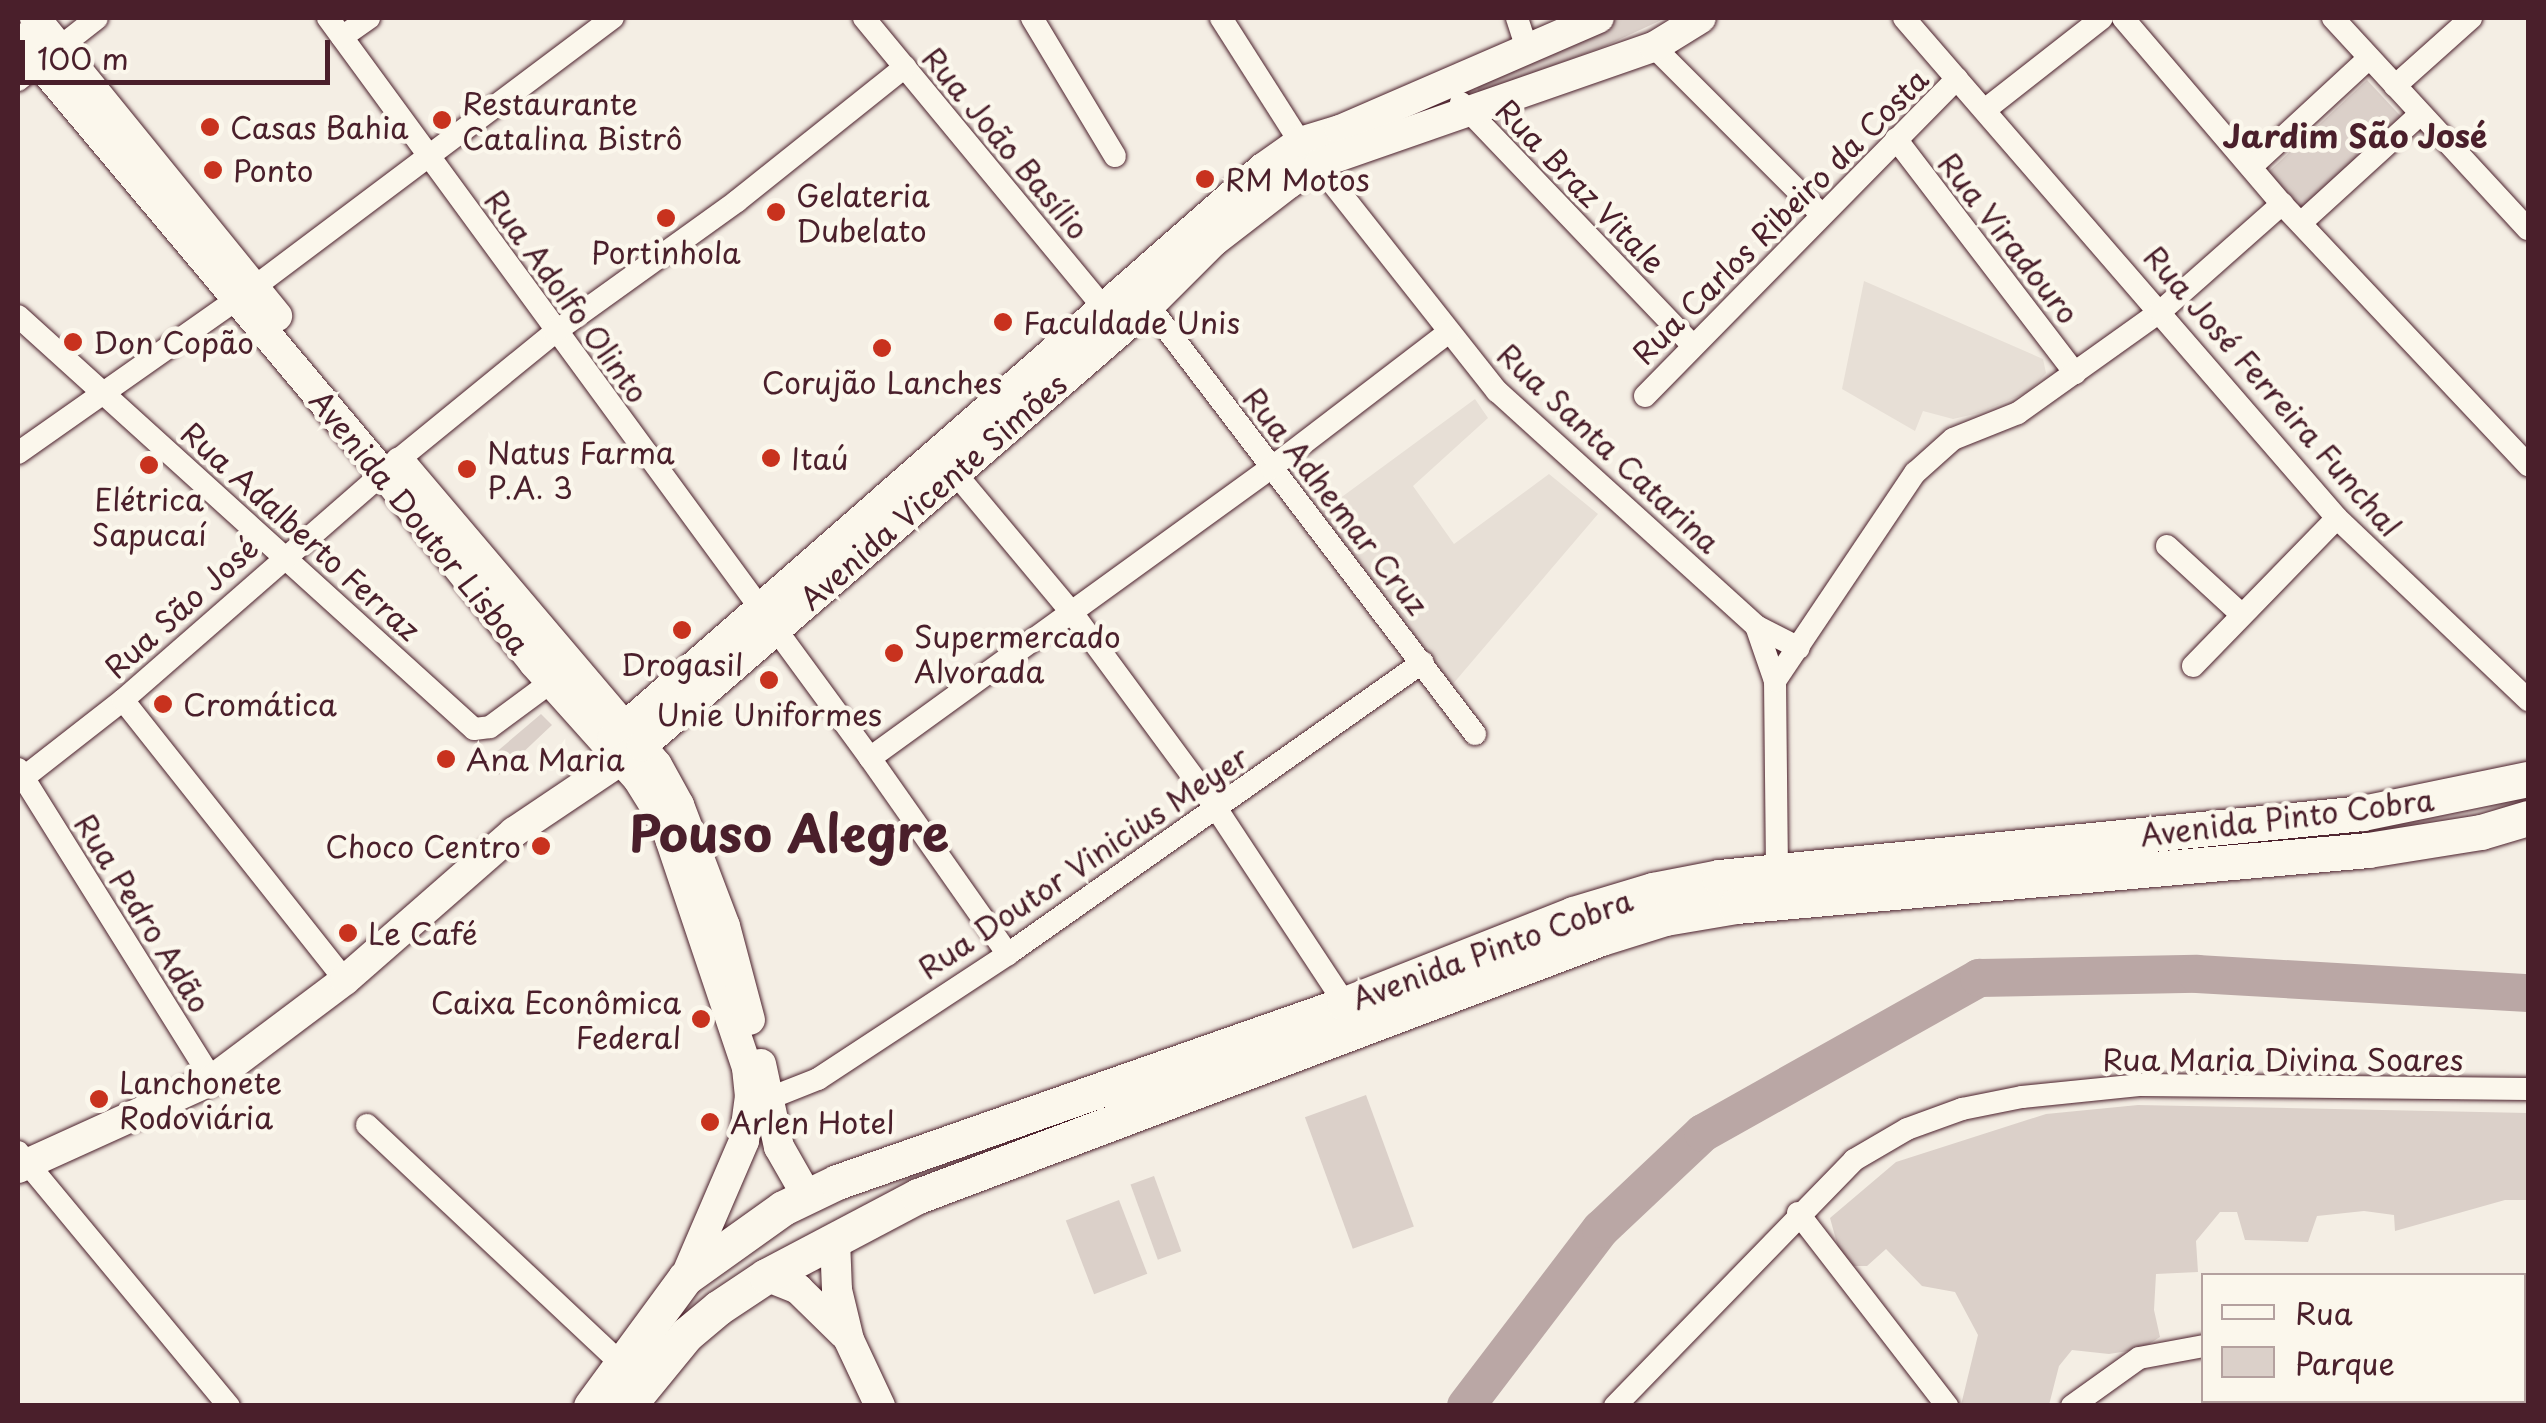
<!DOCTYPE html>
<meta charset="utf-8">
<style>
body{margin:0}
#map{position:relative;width:2546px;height:1423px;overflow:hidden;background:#f4eee4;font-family:"Playpen Sans",sans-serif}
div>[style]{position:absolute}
.built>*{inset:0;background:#e7dfd6}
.green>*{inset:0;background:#dbd0c9;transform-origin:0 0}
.river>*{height:38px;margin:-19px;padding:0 19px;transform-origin:19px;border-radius:19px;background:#baa7a5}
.roads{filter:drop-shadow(0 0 2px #4a1f2b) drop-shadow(0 0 2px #4a1f2b)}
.minor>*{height:22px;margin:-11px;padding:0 11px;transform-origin:11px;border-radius:11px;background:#fbf7ec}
.major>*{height:30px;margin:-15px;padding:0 15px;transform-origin:15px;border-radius:15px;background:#fbf7ec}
.highway>*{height:35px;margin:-17.5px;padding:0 17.5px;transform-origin:17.5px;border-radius:17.5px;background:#fbf7ec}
.dots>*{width:28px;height:28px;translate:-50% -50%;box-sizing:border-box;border:5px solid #fbf7ec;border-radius:50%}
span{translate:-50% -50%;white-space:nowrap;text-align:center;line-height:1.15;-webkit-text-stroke:9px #fbf7ec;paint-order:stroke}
.poi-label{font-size:30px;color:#4a1f2b}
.left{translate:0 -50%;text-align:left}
.right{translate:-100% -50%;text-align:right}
.street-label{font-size:30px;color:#4a1f2b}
.neighbourhood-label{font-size:32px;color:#4a1f2b;font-weight:700}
.town-label{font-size:50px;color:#4a1f2b;font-weight:700}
.frame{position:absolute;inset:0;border:20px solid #4a1f2b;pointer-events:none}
.legend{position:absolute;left:2201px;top:1273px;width:325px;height:130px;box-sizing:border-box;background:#fbf7ec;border:2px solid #b4a19f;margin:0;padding:12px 18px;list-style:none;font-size:30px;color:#4a1f2b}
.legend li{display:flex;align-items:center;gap:20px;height:50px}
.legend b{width:50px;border:2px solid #b4a19f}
.scale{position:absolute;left:20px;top:40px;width:310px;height:45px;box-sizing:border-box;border:5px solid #4a1f2b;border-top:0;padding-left:12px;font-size:30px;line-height:35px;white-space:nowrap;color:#4a1f2b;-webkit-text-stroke:8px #fbf7ec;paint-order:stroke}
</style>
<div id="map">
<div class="built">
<div style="clip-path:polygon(1864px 281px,2043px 359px,2046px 373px,2028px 392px,1979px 413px,1953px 419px,1923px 411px,1915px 431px,1842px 389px)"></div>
<div style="clip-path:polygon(1475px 399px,1488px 418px,1413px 486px,1454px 544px,1549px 474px,1598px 514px,1452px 685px,1320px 513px)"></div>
</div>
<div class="green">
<div style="clip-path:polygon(1620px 18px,1666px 18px,1603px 47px,1479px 93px,1477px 87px)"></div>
<div style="left:2367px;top:80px;width:53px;height:144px;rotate:47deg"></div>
<div style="clip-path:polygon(541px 714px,552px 725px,499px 775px,487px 760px)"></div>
<div style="left:1366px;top:1095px;width:140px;height:65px;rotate:70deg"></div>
<div style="clip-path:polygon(2138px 1105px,2528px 1113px,2528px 1200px,2505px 1200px,2395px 1231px,2394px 1215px,2364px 1211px,2317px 1216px,2308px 1242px,2245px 1240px,2237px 1212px,2220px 1212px,2196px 1241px,2198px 1272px,2156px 1274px,2154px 1310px,2160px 1337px,2141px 1349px,2109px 1354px,2072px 1350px,2059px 1366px,2049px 1405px,1961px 1405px,1978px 1335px,1955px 1292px,1922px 1286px,1886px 1249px,1867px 1266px,1853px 1266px,1838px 1247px,1830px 1218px,1896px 1162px,2046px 1114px)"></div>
<div style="left:1154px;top:1176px;width:80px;height:25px;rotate:70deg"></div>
<div style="left:1119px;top:1200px;width:79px;height:57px;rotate:69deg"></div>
</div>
<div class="river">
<div style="left:1466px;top:1406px;width:223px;rotate:-52.7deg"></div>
<div style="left:1601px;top:1229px;width:140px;rotate:-43.3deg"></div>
<div style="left:1703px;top:1133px;width:317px;rotate:-29.3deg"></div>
<div style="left:1979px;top:978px;width:218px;rotate:-1.1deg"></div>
<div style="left:2197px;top:974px;width:332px;rotate:3.3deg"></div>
</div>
<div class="roads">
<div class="minor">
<div style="left:328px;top:18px;width:917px;rotate:53.78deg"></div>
<div style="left:870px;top:758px;width:240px;rotate:54.9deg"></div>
<div style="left:864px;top:18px;width:374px;rotate:50.4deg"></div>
<div style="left:1032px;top:18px;width:161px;rotate:59deg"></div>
<div style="left:1221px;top:18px;width:147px;rotate:57.5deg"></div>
<div style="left:1300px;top:142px;width:318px;rotate:51.7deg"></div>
<div style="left:1497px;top:391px;width:350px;rotate:42.2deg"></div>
<div style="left:1756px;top:626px;width:48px;rotate:27.1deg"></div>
<div style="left:1517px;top:18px;width:33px;rotate:72deg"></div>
<div style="left:1904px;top:18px;width:661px;rotate:49.11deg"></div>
<div style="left:2337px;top:518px;width:264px;rotate:43.6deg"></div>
<div style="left:2123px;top:18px;width:245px;rotate:49.5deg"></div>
<div style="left:2282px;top:204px;width:359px;rotate:46.7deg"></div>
<div style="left:2333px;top:18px;width:287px;rotate:47.3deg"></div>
<div style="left:342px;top:37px;width:33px;rotate:-35deg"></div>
<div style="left:1654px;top:47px;width:236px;rotate:45deg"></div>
<div style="left:18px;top:80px;width:100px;rotate:-38.1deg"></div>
<div style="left:2395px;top:86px;width:102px;rotate:-41.8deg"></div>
<div style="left:1461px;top:103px;width:333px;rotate:46.3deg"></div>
<div style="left:1986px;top:109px;width:147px;rotate:-38.1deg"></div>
<div style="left:1896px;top:139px;width:295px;rotate:52.6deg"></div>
<div style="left:2251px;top:167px;width:159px;rotate:-42.7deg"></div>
<div style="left:2302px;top:222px;width:159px;rotate:-42.4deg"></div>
<div style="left:1149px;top:306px;width:538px;rotate:52.7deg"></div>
<div style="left:18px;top:316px;width:615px;rotate:42.17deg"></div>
<div style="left:474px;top:729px;width:16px;rotate:-7deg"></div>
<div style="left:490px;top:727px;width:89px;rotate:-36.4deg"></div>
<div style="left:1645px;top:396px;width:445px;rotate:-45.5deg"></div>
<div style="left:18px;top:453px;width:287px;rotate:-35.1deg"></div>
<div style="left:253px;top:288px;width:450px;rotate:-36.9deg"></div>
<div style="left:398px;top:460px;width:203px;rotate:-39.2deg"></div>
<div style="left:555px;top:332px;width:224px;rotate:-35.7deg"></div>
<div style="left:737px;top:201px;width:215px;rotate:-38.6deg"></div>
<div style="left:955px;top:473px;width:184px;rotate:50.1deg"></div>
<div style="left:1073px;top:614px;width:241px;rotate:53.6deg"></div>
<div style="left:1216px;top:808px;width:235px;rotate:56.6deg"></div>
<div style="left:2167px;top:546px;width:100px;rotate:42.6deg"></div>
<div style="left:1756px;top:626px;width:58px;rotate:70.9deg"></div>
<div style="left:2193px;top:666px;width:206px;rotate:-45.8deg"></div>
<div style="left:123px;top:700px;width:357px;rotate:51.6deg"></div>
<div style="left:870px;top:758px;width:495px;rotate:-35.9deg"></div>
<div style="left:1271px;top:468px;width:224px;rotate:-37.4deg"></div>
<div style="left:18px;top:769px;width:367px;rotate:58deg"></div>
<div style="left:18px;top:782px;width:133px;rotate:-38deg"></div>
<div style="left:123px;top:700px;width:345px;rotate:-41.1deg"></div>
<div style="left:1777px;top:871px;width:190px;rotate:-90.6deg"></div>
<div style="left:1775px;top:681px;width:251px;rotate:-56.1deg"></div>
<div style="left:1915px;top:473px;width:51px;rotate:-41.8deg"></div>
<div style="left:1953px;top:439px;width:70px;rotate:-21.8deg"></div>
<div style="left:2018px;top:413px;width:176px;rotate:-35.5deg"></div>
<div style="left:2161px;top:311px;width:162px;rotate:-41.5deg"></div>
<div style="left:770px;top:1098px;width:52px;rotate:-21.6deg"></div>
<div style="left:818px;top:1079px;width:227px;rotate:-33.3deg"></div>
<div style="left:1008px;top:954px;width:507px;rotate:-35.13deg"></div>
<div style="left:367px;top:1125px;width:351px;rotate:43.2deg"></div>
<div style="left:18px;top:1152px;width:330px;rotate:50.3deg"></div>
<div style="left:1798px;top:1213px;width:244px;rotate:52.3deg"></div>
<div style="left:2470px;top:1400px;width:7px;rotate:63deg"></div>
<div style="left:1615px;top:1406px;width:343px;rotate:-45.8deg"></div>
<div style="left:1854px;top:1160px;width:61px;rotate:-30.3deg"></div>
<div style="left:1907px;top:1129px;width:59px;rotate:-20deg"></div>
<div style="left:1962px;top:1109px;width:61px;rotate:-11.3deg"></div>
<div style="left:2022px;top:1097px;width:120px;rotate:-5.8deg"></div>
<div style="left:2141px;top:1085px;width:387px;rotate:0.6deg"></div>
<div style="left:2072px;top:1406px;width:82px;rotate:-35.6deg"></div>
<div style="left:2139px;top:1358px;width:66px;rotate:-10.5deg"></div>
</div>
<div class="major">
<div style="left:35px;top:18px;width:384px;rotate:50.9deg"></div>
<div style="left:18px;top:38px;width:568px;rotate:50deg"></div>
<div style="left:383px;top:473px;width:243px;rotate:51.5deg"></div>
<div style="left:534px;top:663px;width:156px;rotate:48.1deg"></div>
<div style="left:638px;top:779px;width:49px;rotate:58.2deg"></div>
<div style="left:664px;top:821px;width:261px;rotate:71.4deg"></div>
<div style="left:747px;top:1068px;width:28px;rotate:84deg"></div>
<div style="left:750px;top:1096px;width:45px;rotate:97.6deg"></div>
<div style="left:744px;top:1141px;width:149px;rotate:113.3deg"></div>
<div style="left:400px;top:462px;width:397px;rotate:49.7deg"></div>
<div style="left:657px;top:765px;width:46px;rotate:61.2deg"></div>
<div style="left:679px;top:805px;width:129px;rotate:69.2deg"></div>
<div style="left:725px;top:926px;width:97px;rotate:75.1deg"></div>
<div style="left:613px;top:737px;width:864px;rotate:-41.2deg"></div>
<div style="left:1263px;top:168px;width:45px;rotate:-35.1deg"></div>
<div style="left:1300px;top:142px;width:42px;rotate:-16.7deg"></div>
<div style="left:1340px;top:130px;width:282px;rotate:-23.4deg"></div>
<div style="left:761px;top:1064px;width:85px;rotate:77.8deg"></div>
<div style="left:779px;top:1147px;width:56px;rotate:60.3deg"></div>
<div style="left:18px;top:1168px;width:213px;rotate:-24.4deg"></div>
<div style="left:212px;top:1080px;width:166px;rotate:-36.9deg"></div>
<div style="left:345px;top:980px;width:225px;rotate:-41.2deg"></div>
<div style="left:514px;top:832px;width:154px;rotate:-33.9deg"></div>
<div style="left:642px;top:746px;width:671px;rotate:-40.95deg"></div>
<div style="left:1149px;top:306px;width:91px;rotate:-45deg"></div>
<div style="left:1213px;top:242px;width:95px;rotate:-37.7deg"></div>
<div style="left:1288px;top:184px;width:38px;rotate:-33deg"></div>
<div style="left:1320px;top:163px;width:354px;rotate:-19.2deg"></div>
<div style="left:1654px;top:47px;width:55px;rotate:-31.7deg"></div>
<div style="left:835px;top:1240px;width:50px;rotate:87.7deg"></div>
<div style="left:837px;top:1290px;width:51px;rotate:76.5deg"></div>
<div style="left:849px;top:1340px;width:73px;rotate:64.8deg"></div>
<div style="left:766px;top:1276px;width:35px;rotate:22deg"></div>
<div style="left:798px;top:1289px;width:64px;rotate:44.4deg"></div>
</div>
<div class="highway">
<div style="left:591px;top:1406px;width:159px;rotate:-53.7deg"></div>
<div style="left:685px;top:1278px;width:120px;rotate:-35.5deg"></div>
<div style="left:783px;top:1208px;width:60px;rotate:-25.7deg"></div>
<div style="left:837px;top:1182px;width:538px;rotate:-19.31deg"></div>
<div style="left:1345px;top:1004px;width:245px;rotate:-21.5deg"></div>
<div style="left:1573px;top:914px;width:84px;rotate:-16.7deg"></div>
<div style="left:1653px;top:890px;width:67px;rotate:-11.1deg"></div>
<div style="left:1719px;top:877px;width:646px;rotate:-5.68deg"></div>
<div style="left:2362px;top:813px;width:169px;rotate:-11.6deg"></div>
<div style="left:628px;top:1406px;width:93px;rotate:-50.7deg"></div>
<div style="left:687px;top:1334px;width:40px;rotate:-40deg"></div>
<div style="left:718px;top:1308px;width:58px;rotate:-33.7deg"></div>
<div style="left:766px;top:1276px;width:172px;rotate:-27.8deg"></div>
<div style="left:918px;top:1196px;width:730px;rotate:-20.69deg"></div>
<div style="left:1601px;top:938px;width:67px;rotate:-17.4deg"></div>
<div style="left:1665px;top:918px;width:72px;rotate:-9.6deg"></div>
<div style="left:1736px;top:906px;width:634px;rotate:-5.06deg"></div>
<div style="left:2368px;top:850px;width:114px;rotate:-9.1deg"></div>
<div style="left:2481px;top:832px;width:49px;rotate:-16.6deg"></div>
</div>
</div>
<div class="dots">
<div style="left:442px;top:120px;background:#c8321e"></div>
<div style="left:210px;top:127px;background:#c8321e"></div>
<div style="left:213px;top:170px;background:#c8321e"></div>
<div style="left:1205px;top:179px;background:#c8321e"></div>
<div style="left:776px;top:212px;background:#c8321e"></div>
<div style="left:666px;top:218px;background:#c8321e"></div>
<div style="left:1003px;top:322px;background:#c8321e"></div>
<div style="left:73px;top:342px;background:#c8321e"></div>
<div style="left:882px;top:348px;background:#c8321e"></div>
<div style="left:771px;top:458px;background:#c8321e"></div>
<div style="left:149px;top:465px;background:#c8321e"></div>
<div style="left:467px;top:469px;background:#c8321e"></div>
<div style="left:682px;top:630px;background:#c8321e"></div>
<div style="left:894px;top:653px;background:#c8321e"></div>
<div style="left:769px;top:680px;background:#c8321e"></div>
<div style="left:163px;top:704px;background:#c8321e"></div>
<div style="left:446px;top:759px;background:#c8321e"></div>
<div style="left:541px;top:846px;background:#c8321e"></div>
<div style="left:348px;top:933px;background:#c8321e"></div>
<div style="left:701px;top:1019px;background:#c8321e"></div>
<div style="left:99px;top:1099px;background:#c8321e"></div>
<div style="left:710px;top:1122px;background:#c8321e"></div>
</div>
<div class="poi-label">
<span class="left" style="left:462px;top:120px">Restaurante<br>Catalina Bistrô</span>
<span class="left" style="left:230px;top:127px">Casas Bahia</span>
<span class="left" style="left:233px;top:170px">Ponto</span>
<span class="left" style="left:1225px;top:179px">RM Motos</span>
<span class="left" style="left:796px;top:212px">Gelateria<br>Dubelato</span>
<span style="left:666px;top:252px">Portinhola</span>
<span class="left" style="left:1023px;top:322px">Faculdade Unis</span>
<span class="left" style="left:93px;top:342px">Don Copão</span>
<span style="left:882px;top:382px">Corujão Lanches</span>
<span class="left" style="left:487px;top:469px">Natus Farma<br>P.A. 3</span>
<span class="left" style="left:791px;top:458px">Itaú</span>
<span style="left:149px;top:516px">Elétrica<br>Sapucaí</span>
<span class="left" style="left:914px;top:653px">Supermercado<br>Alvorada</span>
<span style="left:682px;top:664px">Drogasil</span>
<span class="left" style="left:183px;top:704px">Cromática</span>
<span style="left:769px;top:714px">Unie Uniformes</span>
<span class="left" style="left:466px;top:759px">Ana Maria</span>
<span class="right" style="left:521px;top:846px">Choco Centro</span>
<span class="left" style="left:368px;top:933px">Le Café</span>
<span class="right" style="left:681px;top:1019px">Caixa Econômica<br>Federal</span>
<span class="left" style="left:119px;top:1099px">Lanchonete<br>Rodoviária</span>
<span class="left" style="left:730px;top:1122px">Arlen Hotel</span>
</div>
<div class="street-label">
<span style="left:1006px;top:143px;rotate:50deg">Rua João Basílio</span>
<span style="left:1581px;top:186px;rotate:46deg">Rua Braz Vitale</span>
<span style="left:1780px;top:216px;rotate:-45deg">Rua Carlos Ribeiro da Costa</span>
<span style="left:2009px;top:238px;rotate:52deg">Rua Viradouro</span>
<span style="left:567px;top:296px;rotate:54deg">Rua Adolfo Olinto</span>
<span style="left:2273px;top:391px;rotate:49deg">Rua José Ferreira Funchal</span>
<span style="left:1609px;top:448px;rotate:43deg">Rua Santa Catarina</span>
<span style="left:933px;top:491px;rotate:-41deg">Avenida Vicente Simões</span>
<span style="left:1336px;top:501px;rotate:52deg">Rua Adhemar Cruz</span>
<span style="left:420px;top:522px;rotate:51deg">Avenida Doutor Lisboa</span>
<span style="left:301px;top:531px;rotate:42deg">Rua Adalberto Ferraz</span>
<span style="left:181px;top:607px;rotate:-42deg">Rua São José</span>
<span style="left:2287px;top:817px;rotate:-7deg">Avenida Pinto Cobra</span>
<span style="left:1083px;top:862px;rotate:-34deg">Rua Doutor Vinicius Meyer</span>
<span style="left:143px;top:913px;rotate:58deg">Rua Pedro Adão</span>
<span style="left:1492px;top:949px;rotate:-20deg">Avenida Pinto Cobra</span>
<span style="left:2283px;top:1059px">Rua Maria Divina Soares</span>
</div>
<div class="neighbourhood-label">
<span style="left:2355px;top:135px">Jardim São José</span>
</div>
<div class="town-label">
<span style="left:789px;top:832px">Pouso Alegre</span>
</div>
<div class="frame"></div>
<ul class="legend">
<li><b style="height:12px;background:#fbf7ec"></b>Rua</li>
<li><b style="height:28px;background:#dbd0c9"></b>Parque</li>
</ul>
<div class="scale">100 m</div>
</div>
